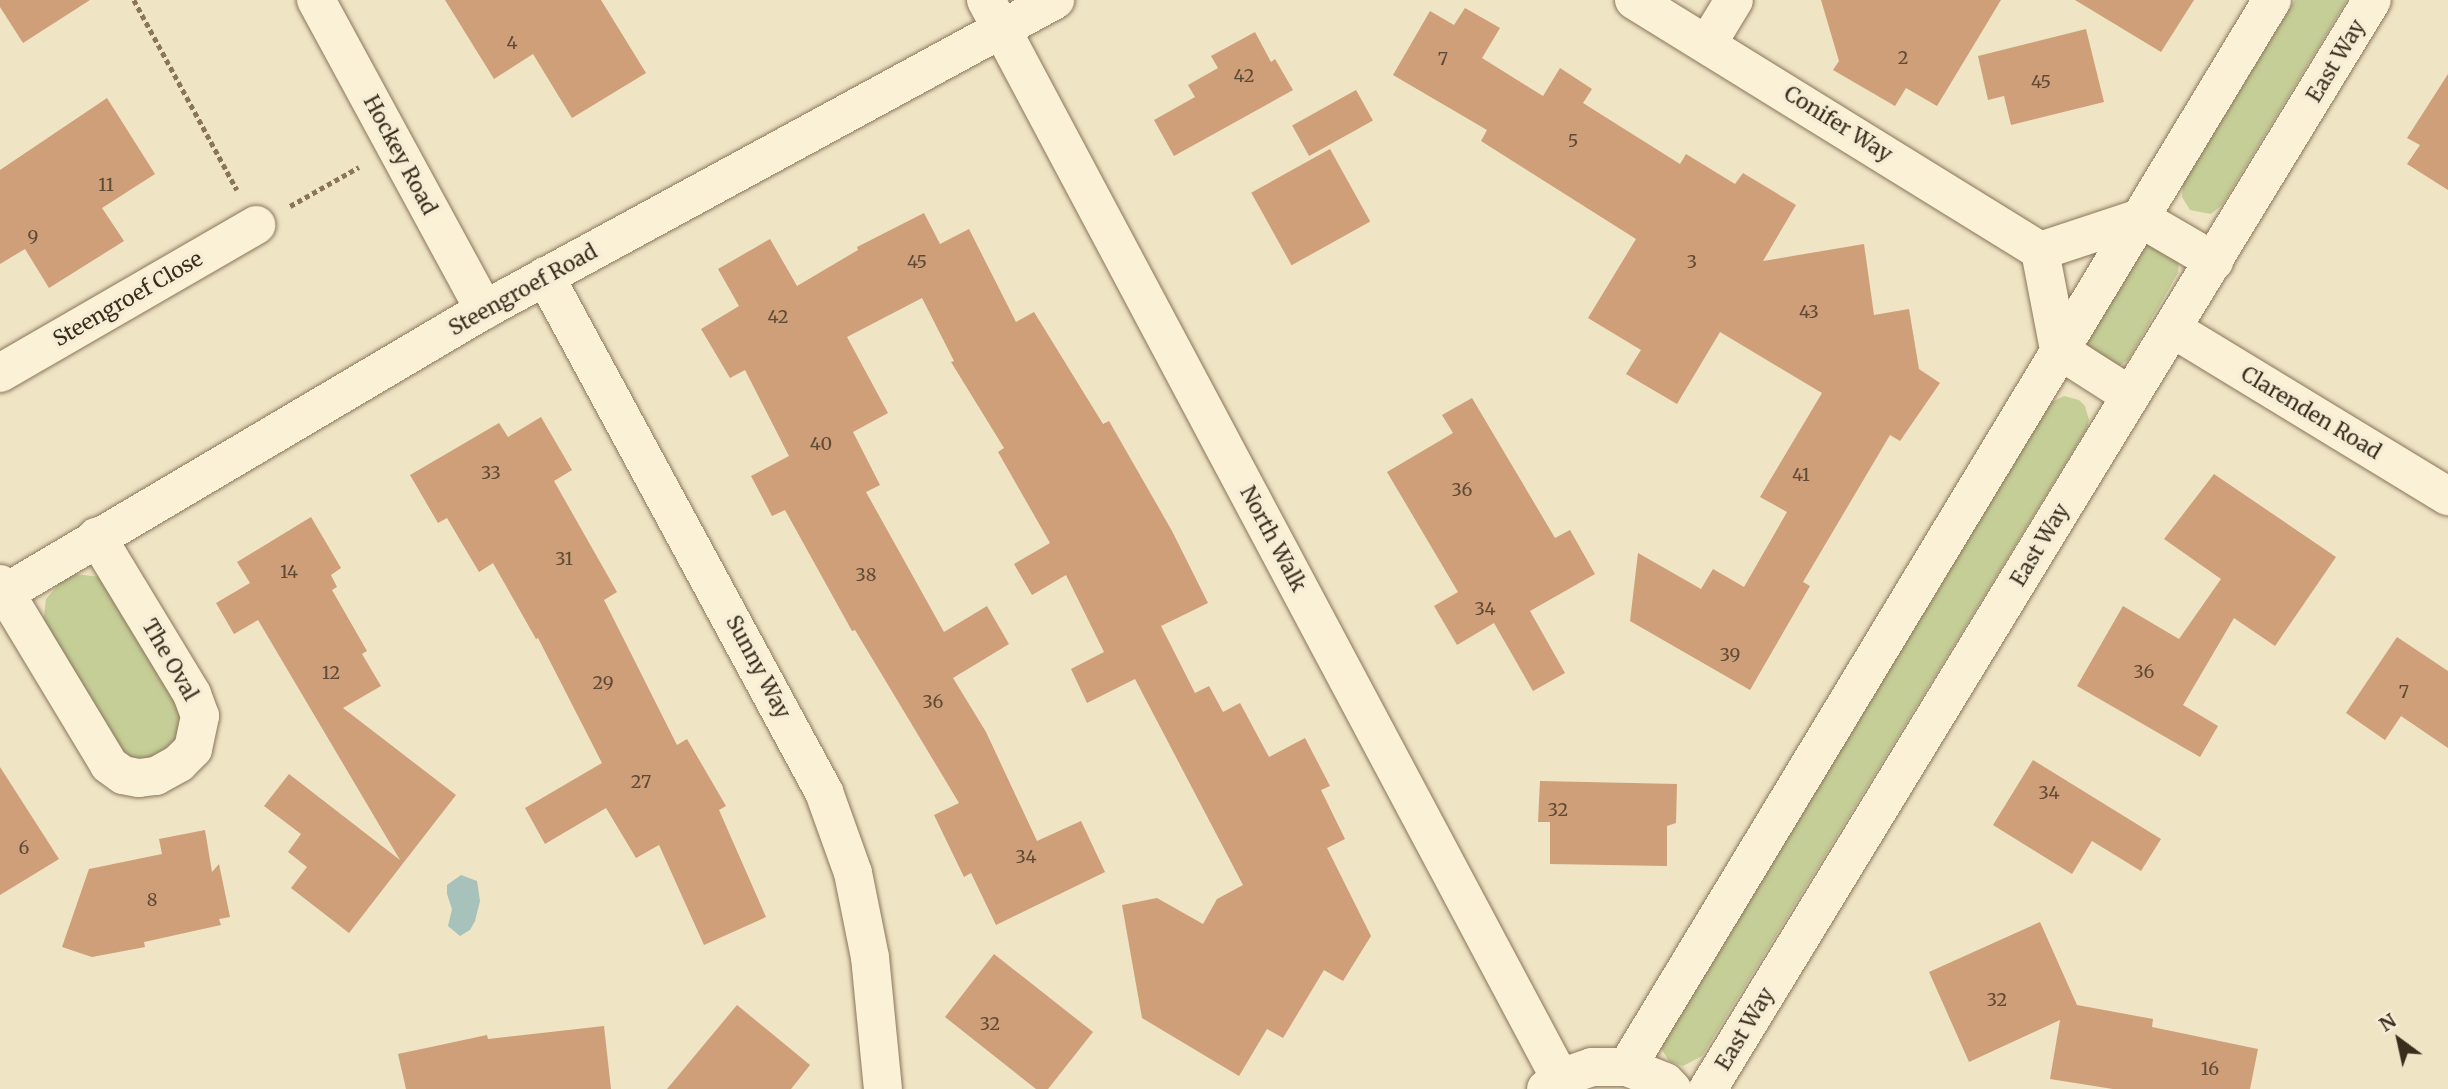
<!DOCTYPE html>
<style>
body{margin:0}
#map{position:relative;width:2448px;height:1089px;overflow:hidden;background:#efe4c4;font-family:Merriweather,serif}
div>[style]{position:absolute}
.green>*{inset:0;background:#c5ce97}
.water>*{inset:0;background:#a6c2bb}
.building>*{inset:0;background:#ce9f79;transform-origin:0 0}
.path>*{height:4.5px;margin-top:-2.25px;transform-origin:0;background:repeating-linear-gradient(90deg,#8a755a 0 5px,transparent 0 8.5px)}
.roads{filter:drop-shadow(0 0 2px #8a755a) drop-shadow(0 0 2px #8a755a)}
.street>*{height:38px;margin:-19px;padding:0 19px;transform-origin:19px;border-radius:19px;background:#faf1d7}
span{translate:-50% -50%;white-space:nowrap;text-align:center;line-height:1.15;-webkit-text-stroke:7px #f6eed4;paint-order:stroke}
.number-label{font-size:18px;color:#5f4a35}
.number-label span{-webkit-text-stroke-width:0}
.street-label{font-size:21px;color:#3a2d1e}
.north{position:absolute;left:2364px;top:1005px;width:70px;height:70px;-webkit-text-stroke:5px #f6eed4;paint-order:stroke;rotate:327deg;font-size:19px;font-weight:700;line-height:28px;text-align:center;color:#3a2d1e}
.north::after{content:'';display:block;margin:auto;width:24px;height:32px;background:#3a2d1e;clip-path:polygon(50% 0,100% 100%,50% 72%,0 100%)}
</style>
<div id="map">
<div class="green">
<div style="clip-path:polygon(2295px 0,2347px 0,2222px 205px,2211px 214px,2190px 210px,2182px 197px,2183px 183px)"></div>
<div style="clip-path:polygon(2148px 244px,2179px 258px,2178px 273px,2128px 360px,2116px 368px,2087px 351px,2088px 337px,2141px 248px)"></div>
<div style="clip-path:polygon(2064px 396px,2079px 400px,2085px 406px,2089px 420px,2087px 428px,1702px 1056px,1683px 1066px,1669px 1061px,1661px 1048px,1661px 1041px,2050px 403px)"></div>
<div style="clip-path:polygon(75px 574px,101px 577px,112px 583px,187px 726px,161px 759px,132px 759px,120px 752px,43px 624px,46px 599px,63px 579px)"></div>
</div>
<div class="water">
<div style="clip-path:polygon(461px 875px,477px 881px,480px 901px,475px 921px,470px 930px,460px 936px,448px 926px,452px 909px,447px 894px,447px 885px)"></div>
</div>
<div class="building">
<div style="clip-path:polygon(0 0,90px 0,23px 43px,0 7px)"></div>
<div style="clip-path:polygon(445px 0,601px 0,646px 73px,572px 118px,533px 54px,494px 79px)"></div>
<div style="clip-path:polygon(1821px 0,2001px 0,1937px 106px,1906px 88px,1895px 106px,1833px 70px,1839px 61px)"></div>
<div style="clip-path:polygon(2075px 0,2194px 0,2161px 52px)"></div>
<div style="clip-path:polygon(1465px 8px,1500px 28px,1482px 58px,1543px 96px,1560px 68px,1592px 89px,1583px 103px,1680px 164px,1686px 154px,1735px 184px,1743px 173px,1796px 205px,1763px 261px,1864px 244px,1874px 315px,1909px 309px,1919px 369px,1940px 383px,1900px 441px,1890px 435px,1803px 582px,1810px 586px,1750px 690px,1630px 621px,1638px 553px,1701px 589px,1713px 569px,1744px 587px,1787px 512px,1760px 497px,1822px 393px,1720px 332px,1677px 404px,1626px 374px,1641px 350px,1588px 318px,1636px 239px,1481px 141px,1487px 130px,1393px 75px,1430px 11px,1454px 25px)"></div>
<div style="clip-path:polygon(2086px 29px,2104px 102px,2011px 125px,2004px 96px,1988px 100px,1978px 56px)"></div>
<div style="clip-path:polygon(1255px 32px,1271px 62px,1275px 59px,1293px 90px,1174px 156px,1154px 120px,1195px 97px,1188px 85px,1218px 68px,1211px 56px)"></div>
<div style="clip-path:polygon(2448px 74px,2448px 190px,2407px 164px,2420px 145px,2407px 138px)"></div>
<div style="left:1356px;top:90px;width:35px;height:73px;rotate:61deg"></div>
<div style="clip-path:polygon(107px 98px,155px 174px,102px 208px,124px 241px,49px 288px,25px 249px,0 264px,0 170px)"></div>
<div style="left:1330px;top:149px;width:83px;height:90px;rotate:61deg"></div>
<div style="clip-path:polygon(924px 213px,940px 244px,969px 229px,1016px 322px,1034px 312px,1103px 424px,1109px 421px,1172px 531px,1208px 603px,1161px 626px,1195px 693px,1209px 686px,1223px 712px,1240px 703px,1269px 757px,1305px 738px,1330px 786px,1321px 790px,1345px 839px,1327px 848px,1371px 936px,1343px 981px,1324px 970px,1283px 1038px,1267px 1029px,1239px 1076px,1142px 1018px,1122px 905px,1157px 898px,1203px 924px,1217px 899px,1243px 885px,1135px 679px,1087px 703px,1071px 669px,1104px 652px,1066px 575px,1032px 595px,1014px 564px,1050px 543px,998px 452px,1004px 448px,951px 362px,954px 361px,922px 298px,847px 337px,888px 413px,853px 432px,880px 485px,866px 492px,944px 632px,987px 606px,1009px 644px,953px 678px,986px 732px,1037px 841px,1081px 821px,1105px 872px,996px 925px,971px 873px,964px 877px,934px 815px,959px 803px,855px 630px,852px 631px,785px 510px,772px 516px,751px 476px,789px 456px,745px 370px,730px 378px,701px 329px,739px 306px,718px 269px,770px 239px,797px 286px,858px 250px,857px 247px)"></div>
<div style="clip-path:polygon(1472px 398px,1555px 538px,1570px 530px,1595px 574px,1530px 611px,1565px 673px,1533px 691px,1494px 623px,1457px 645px,1434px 606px,1458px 592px,1387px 472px,1453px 433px,1442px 415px)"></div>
<div style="clip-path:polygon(541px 417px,572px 470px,554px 481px,617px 592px,604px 600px,677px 745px,687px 739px,726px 806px,719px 810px,766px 917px,704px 945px,659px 845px,636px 858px,606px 808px,545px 844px,525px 808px,602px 763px,538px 638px,536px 639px,493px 563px,479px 572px,447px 518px,438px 523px,410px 475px,499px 423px,508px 437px)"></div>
<div style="clip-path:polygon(2214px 474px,2336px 557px,2275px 646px,2234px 618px,2183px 705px,2218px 726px,2200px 757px,2077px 686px,2123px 606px,2179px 639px,2221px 579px,2164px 539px)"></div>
<div style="clip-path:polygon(311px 517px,341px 568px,331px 575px,337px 587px,332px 590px,367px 651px,362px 654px,381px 686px,343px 708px,456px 795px,349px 933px,291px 888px,307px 867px,288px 852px,301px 834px,264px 806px,289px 774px,400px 860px,258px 620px,234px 634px,216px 603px,250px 583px,237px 562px)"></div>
<div style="clip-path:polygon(2397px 637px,2448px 671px,2448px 748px,2401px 716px,2385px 740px,2346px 713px)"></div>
<div style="clip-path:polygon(2033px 760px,2161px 839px,2141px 871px,2092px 841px,2072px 874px,1993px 825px)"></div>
<div style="clip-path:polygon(0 767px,59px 859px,0 895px)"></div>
<div style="clip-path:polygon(1540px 781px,1677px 784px,1676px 823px,1667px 826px,1667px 866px,1550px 864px,1550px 822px,1538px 822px)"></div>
<div style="clip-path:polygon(205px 830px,212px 872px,219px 864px,230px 917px,219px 919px,221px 925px,144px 942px,145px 947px,92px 957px,62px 947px,89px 869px,162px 854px,159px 839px)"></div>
<div style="clip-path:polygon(2040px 922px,2077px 1005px,2153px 1019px,2152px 1027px,2258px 1049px,2250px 1089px,2113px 1089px,2050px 1079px,2060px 1020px,1969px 1062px,1929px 972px)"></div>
<div style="clip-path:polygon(994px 954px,1093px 1032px,1048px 1089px,1036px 1089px,945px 1017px)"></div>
<div style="clip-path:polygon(737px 1005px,810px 1065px,791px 1089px,667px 1089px)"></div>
<div style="clip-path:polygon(604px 1026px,611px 1089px,406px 1089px,398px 1054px,487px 1035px,488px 1039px)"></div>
</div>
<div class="path">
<div style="left:134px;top:0;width:216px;rotate:61.5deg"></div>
<div style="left:290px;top:206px;width:79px;rotate:-29.5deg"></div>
</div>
<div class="roads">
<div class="street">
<div style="left:316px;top:0;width:353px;rotate:61.5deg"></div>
<div style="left:986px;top:0;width:1221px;rotate:61.97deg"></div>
<div style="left:1634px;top:0;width:477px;rotate:31.7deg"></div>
<div style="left:2040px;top:251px;width:101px;rotate:79.1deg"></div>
<div style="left:2059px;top:350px;width:85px;rotate:32.6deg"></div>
<div style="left:1708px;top:43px;width:50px;rotate:-58.8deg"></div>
<div style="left:2040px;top:251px;width:105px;rotate:-18.3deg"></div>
<div style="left:2140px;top:218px;width:86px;rotate:30.2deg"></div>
<div style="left:545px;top:276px;width:587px;rotate:61.6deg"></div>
<div style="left:824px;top:792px;width:86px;rotate:70.3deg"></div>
<div style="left:853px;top:873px;width:86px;rotate:78.6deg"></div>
<div style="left:870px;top:957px;width:133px;rotate:84.4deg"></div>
<div style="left:2173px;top:329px;width:322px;rotate:31.3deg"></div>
<div style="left:0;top:373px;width:296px;rotate:-30deg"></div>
<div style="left:0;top:584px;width:211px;rotate:58.9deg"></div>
<div style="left:109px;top:765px;width:17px;rotate:36deg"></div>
<div style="left:123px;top:775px;width:16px;rotate:11deg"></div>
<div style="left:139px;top:778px;width:17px;rotate:-7deg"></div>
<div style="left:156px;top:776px;width:26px;rotate:-29deg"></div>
<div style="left:179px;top:763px;width:20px;rotate:-45deg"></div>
<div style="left:193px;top:749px;width:34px;rotate:-78deg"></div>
<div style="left:200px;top:716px;width:23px;rotate:-110deg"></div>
<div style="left:192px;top:694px;width:184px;rotate:-121.2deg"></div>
<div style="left:0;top:596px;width:562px;rotate:-30.58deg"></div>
<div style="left:484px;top:310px;width:650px;rotate:-28.5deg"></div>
<div style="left:1627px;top:1067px;width:1247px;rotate:-58.85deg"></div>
<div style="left:1546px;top:1089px;width:18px;rotate:-38deg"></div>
<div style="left:1560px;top:1078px;width:34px;rotate:-19deg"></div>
<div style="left:1592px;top:1067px;width:35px"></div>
<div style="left:1627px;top:1067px;width:41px;rotate:21.5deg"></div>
<div style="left:1665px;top:1082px;width:10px;rotate:45deg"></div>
<div style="left:1708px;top:1089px;width:1275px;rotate:-58.63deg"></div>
</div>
</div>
<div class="number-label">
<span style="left:512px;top:43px">4</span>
<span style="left:1903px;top:58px">2</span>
<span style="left:1443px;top:59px">7</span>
<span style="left:1244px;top:76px">42</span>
<span style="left:2041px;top:82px">45</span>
<span style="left:1573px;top:141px">5</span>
<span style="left:106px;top:185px">11</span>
<span style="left:33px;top:237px">9</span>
<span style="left:917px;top:262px">45</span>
<span style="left:1692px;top:262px">3</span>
<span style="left:1809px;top:312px">43</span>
<span style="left:778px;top:317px">42</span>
<span style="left:821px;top:444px">40</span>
<span style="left:491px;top:473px">33</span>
<span style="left:1801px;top:475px">41</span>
<span style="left:1462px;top:490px">36</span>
<span style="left:564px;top:559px">31</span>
<span style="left:289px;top:572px">14</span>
<span style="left:866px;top:575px">38</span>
<span style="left:1485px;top:609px">34</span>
<span style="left:1730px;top:655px">39</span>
<span style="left:2144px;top:672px">36</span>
<span style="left:331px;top:673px">12</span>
<span style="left:603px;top:683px">29</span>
<span style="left:2404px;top:692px">7</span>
<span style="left:933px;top:702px">36</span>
<span style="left:641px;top:782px">27</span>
<span style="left:2049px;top:793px">34</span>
<span style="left:1558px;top:810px">32</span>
<span style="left:24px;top:848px">6</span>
<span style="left:1026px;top:857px">34</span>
<span style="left:152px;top:900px">8</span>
<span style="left:1997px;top:1000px">32</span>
<span style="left:990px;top:1024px">32</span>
<span style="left:2210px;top:1069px">16</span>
</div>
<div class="street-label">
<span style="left:2336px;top:61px;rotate:-59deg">East Way</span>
<span style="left:1838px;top:124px;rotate:32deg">Conifer Way</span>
<span style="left:400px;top:155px;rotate:62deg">Hockey Road</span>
<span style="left:523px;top:290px;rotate:-29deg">Steengroef Road</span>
<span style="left:128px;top:299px;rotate:-30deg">Steengroef Close</span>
<span style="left:2311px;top:413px;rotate:31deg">Clarenden Road</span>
<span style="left:1273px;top:539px;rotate:62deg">North Walk</span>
<span style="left:2040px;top:545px;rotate:-59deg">East Way</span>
<span style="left:170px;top:660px;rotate:60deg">The Oval</span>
<span style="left:758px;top:667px;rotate:62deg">Sunny Way</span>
<span style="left:1745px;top:1029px;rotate:-59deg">East Way</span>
</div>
<div class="north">N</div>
</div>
